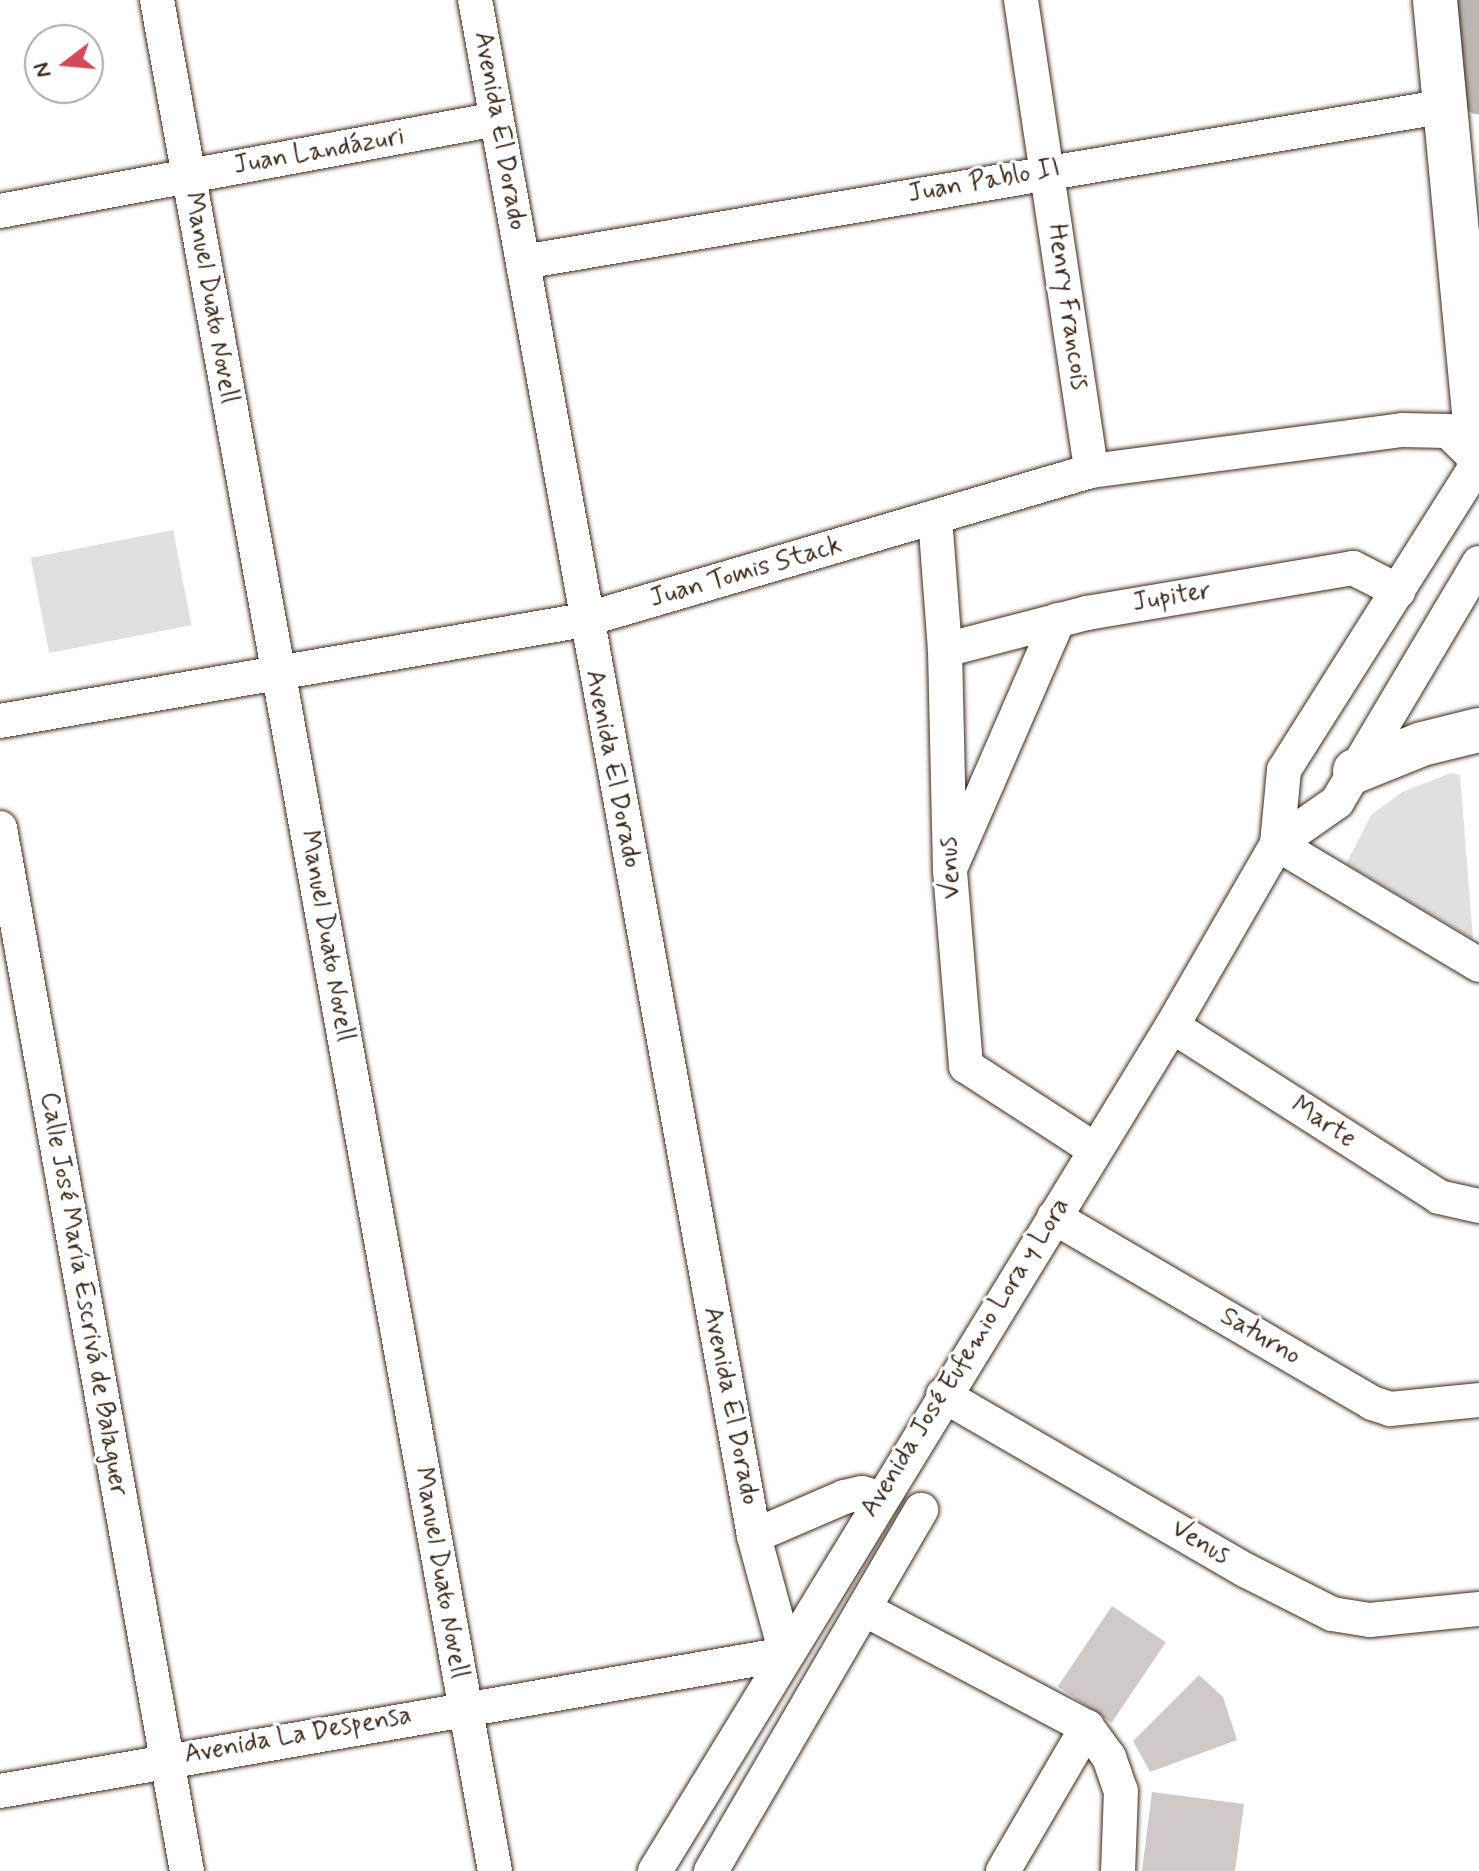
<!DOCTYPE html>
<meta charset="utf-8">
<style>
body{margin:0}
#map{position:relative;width:1479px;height:1871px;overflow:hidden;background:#fff;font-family:Mynerve,sans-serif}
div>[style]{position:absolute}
.green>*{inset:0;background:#e2e0de;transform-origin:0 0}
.canal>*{height:34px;margin:-17px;padding:0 17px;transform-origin:17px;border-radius:17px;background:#bcb6b3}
.building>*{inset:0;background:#cfcac7;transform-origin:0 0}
.roads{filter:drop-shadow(0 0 2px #3b2a1e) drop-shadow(0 0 2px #3b2a1e)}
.minor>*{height:34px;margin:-17px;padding:0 17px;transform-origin:17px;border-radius:17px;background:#fff}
.major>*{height:44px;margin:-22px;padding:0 22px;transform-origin:22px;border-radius:22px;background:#fff}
span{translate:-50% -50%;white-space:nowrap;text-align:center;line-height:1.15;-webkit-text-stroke:6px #fff;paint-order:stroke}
.street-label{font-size:26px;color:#3b2a1e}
.north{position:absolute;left:24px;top:24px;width:80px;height:80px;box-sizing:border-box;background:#fff;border:2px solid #b1aaa5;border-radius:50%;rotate:254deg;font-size:22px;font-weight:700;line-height:32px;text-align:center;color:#3b2a1e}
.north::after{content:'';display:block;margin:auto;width:28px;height:36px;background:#d1495b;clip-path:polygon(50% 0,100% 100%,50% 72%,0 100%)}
</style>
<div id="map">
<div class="green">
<div style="left:173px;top:530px;width:97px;height:145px;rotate:79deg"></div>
<div style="clip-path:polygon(1451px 773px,1460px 775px,1473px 939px,1346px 864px,1371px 815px,1402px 792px)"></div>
</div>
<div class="canal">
<div style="left:1470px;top:0;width:98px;rotate:84.8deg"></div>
</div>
<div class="building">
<div style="left:1112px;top:1606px;width:65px;height:97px;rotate:34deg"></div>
<div style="clip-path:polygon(1199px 1675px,1223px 1697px,1237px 1740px,1150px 1772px,1133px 1741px)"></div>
<div style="clip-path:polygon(1152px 1792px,1244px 1804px,1235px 1871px,1142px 1871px)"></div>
</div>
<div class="roads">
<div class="minor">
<div style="left:157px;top:0;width:1901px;rotate:79.76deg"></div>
<div style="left:1021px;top:0;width:476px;rotate:81.5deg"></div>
<div style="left:0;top:211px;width:505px;rotate:-10.49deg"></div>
<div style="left:523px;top:262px;width:936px;rotate:-9.59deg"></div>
<div style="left:935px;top:517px;width:133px;rotate:85.7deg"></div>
<div style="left:945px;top:650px;width:221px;rotate:88.7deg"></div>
<div style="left:950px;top:871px;width:196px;rotate:85.3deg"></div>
<div style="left:966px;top:1066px;width:153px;rotate:33deg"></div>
<div style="left:945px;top:650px;width:147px;rotate:-14.6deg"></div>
<div style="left:1087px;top:613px;width:270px;rotate:-9.6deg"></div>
<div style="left:1353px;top:568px;width:51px;rotate:27.1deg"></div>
<div style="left:0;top:721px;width:593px;rotate:-9.81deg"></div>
<div style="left:584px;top:620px;width:528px;rotate:-16.38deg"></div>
<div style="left:1091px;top:471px;width:314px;rotate:-7.5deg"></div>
<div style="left:1402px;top:430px;width:46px;rotate:1.2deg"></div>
<div style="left:1448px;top:431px;width:43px;rotate:44.1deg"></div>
<div style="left:0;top:828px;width:1060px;rotate:79.84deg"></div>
<div style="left:1277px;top:844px;width:74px;rotate:-84.6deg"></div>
<div style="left:1284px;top:770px;width:365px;rotate:-57.7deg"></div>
<div style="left:1277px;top:844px;width:235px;rotate:30.9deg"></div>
<div style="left:953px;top:862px;width:264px;rotate:-66.5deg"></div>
<div style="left:1172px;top:1026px;width:317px;rotate:32.6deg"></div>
<div style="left:1439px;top:1197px;width:41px;rotate:12.7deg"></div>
<div style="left:1054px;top:1217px;width:368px;rotate:30.3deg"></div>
<div style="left:1372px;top:1403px;width:19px;rotate:18deg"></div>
<div style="left:1390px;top:1409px;width:89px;rotate:-5.8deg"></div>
<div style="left:943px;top:1395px;width:349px;rotate:30.1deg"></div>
<div style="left:1245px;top:1570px;width:97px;rotate:26.8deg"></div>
<div style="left:1332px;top:1614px;width:38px;rotate:9deg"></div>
<div style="left:1370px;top:1620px;width:110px;rotate:-5.8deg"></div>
<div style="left:754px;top:1536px;width:98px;rotate:-23.4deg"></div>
<div style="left:844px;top:1497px;width:18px;rotate:-13deg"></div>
<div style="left:862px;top:1493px;width:18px;rotate:16deg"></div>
<div style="left:864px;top:1609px;width:252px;rotate:27.9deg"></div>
<div style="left:1087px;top:1727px;width:37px;rotate:54deg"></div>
<div style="left:1109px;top:1757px;width:36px;rotate:71deg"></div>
<div style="left:1121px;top:1791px;width:80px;rotate:92.1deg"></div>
<div style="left:0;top:1791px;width:798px;rotate:-9.89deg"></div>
<div style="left:786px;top:1654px;width:122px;rotate:-105.2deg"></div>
<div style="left:754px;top:1536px;width:1561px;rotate:-100.29deg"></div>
<div style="left:655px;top:1871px;width:991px;rotate:-58.54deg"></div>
<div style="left:1172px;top:1026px;width:210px;rotate:-60deg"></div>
<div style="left:1277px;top:844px;width:73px;rotate:-35deg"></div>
<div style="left:1337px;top:802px;width:278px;rotate:-59.3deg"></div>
<div style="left:711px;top:1871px;width:418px;rotate:-59.8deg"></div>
<div style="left:1003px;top:1871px;width:167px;rotate:-59.7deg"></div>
</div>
<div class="major">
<div style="left:1435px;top:0;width:466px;rotate:84.6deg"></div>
<div style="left:1355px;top:771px;width:72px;rotate:-21.9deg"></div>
<div style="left:1422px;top:744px;width:59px;rotate:-13.8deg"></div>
</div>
</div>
<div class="street-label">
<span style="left:499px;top:131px;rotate:80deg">Avenida El Dorado</span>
<span style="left:319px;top:152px;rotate:-10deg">Juan Landázuri</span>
<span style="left:984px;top:182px;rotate:-10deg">Juan Pablo II</span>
<span style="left:210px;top:298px;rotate:80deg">Manuel Duato Novell</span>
<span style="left:1067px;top:307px;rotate:82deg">Henry Francois</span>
<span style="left:746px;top:573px;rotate:-16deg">Juan Tomis Stack</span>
<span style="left:1172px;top:598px;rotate:-9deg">Jupiter</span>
<span style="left:612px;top:769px;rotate:79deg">Avenida El Dorado</span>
<span style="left:951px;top:868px;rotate:-93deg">Venus</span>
<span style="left:326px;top:936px;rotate:80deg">Manuel Duato Novell</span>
<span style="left:1323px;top:1123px;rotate:33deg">Marte</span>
<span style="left:83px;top:1294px;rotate:80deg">Calle José María Escrivá de Balaguer</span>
<span style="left:1260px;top:1337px;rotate:30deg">Saturno</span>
<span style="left:966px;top:1358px;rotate:-58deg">Avenida José Eufemio Lora y Lora</span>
<span style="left:730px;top:1406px;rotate:79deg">Avenida El Dorado</span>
<span style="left:1200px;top:1543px;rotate:31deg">Venus</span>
<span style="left:440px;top:1573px;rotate:80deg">Manuel Duato Novell</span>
<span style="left:298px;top:1736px;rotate:-10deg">Avenida La Despensa</span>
</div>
<div class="north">N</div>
</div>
